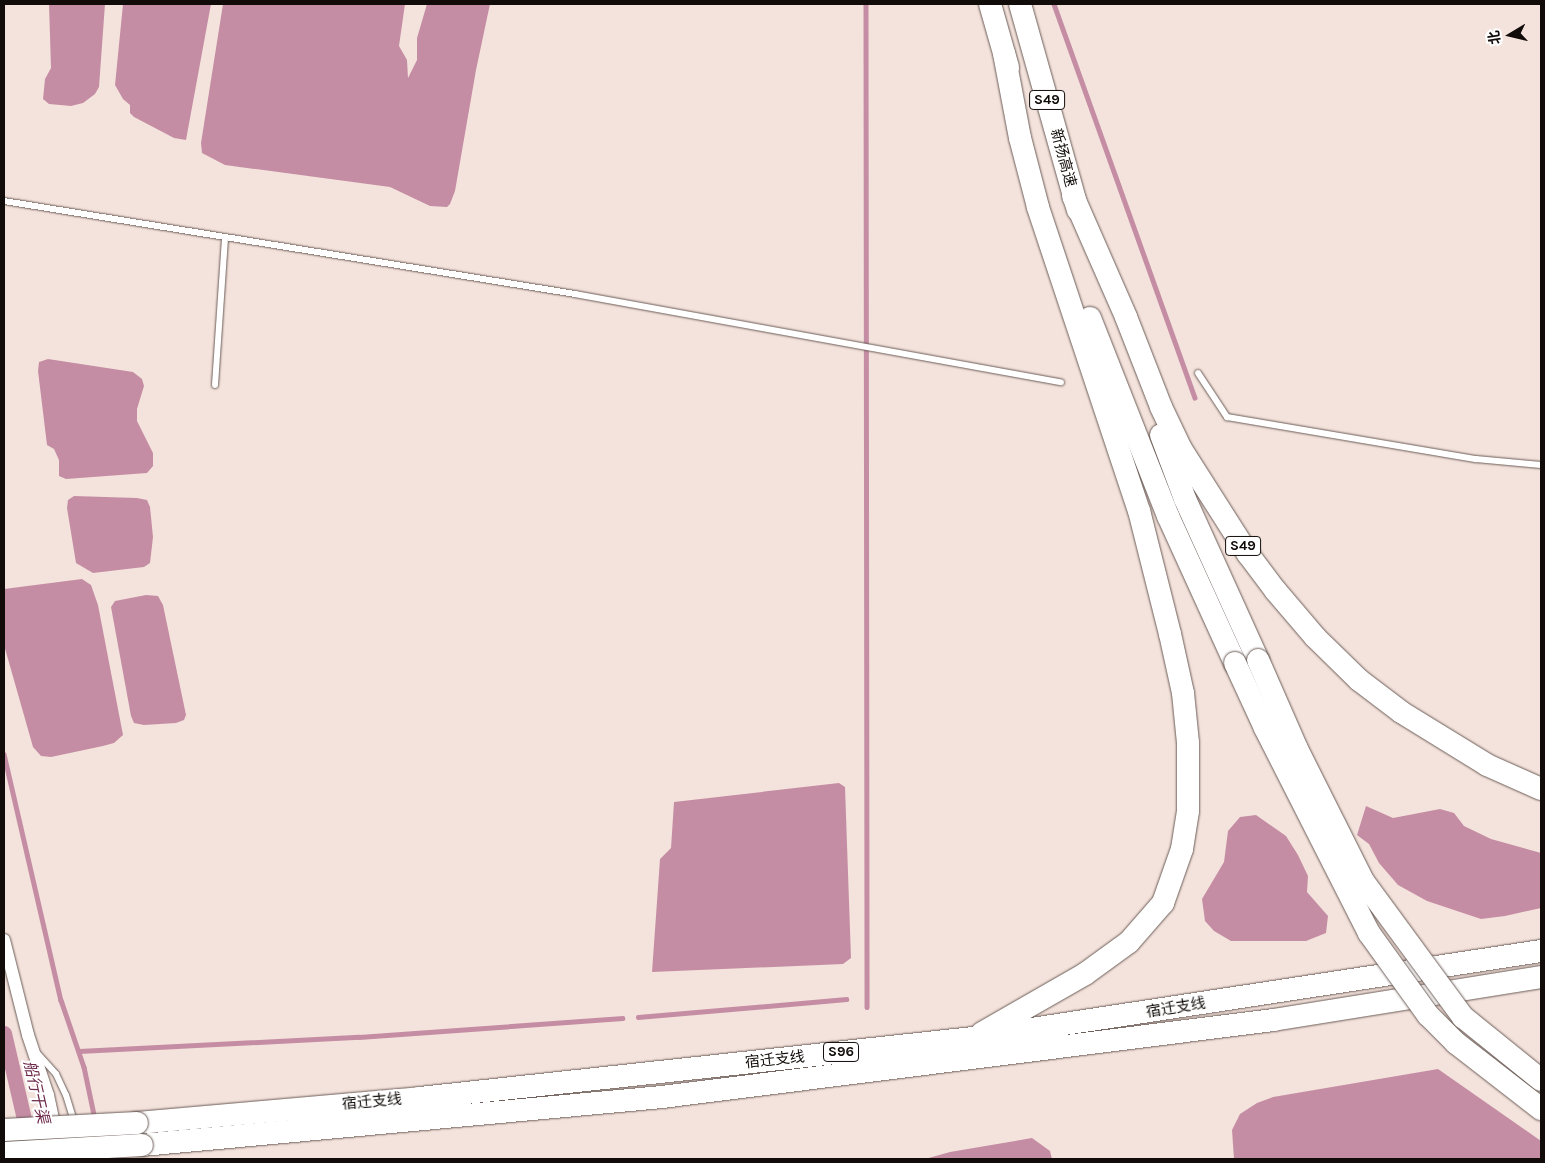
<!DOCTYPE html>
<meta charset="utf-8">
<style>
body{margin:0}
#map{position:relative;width:1545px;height:1163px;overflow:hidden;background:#f4e3dc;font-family:Karla,"Noto Sans SC",sans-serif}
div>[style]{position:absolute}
.water>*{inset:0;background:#c58da4}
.stream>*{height:4.5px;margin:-2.25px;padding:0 2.25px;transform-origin:2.25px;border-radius:2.25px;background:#c58da4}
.canal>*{height:15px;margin:-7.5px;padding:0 7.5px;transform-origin:7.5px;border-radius:7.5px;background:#c58da4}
.roads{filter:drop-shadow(0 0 1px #6b5c57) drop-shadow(0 0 1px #6b5c57)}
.lane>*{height:6px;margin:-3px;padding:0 3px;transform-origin:3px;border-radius:3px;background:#fff}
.street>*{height:12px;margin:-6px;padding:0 6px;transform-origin:6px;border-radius:6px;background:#fff}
.highway>*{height:22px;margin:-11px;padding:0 11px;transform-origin:11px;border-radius:11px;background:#fff}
.bridges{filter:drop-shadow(0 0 1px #6b5c57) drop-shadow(0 0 1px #6b5c57)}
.highway-bridge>*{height:22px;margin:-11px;padding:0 11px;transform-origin:11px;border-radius:11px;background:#fff}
span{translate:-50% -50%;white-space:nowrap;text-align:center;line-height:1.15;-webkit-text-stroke:4px #fff;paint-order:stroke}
.shield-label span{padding:1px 4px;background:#fff;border:1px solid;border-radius:4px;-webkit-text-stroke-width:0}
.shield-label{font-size:14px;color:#110b09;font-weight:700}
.street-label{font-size:15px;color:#110b09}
.water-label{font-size:16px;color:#6e2a4b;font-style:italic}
.frame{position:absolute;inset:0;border:5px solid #110b09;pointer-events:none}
.north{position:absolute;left:1485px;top:10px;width:50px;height:50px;-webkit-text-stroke:4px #fff;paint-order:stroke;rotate:261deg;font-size:14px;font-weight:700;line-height:20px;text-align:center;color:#110b09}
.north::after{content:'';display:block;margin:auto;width:18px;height:22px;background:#110b09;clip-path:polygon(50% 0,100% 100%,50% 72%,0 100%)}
</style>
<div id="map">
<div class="water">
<div style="clip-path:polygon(49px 4px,105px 4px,99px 87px,95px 94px,83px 103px,71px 106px,49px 104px,43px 99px,45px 79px,51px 68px)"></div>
<div style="clip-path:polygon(123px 4px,211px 4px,186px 140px,174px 138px,134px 117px,130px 113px,130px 105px,123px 99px,115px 85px)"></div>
<div style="clip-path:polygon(223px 4px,405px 4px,399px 46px,407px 60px,408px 78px,417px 60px,417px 38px,427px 4px,490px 4px,476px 70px,455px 191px,450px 204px,447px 207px,430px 206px,390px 187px,225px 165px,202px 153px,201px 143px)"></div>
<div style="clip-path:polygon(48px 359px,133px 372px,142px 379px,144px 386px,137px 409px,137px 421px,153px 453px,153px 466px,147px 473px,66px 479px,59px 476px,59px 460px,54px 449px,47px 445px,38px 371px,39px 362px)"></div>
<div style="clip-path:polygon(74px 496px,137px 498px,147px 500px,150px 507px,153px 537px,150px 563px,144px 567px,93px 573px,76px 563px,67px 508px,68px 500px)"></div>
<div style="clip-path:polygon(82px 579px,91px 585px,98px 605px,123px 735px,114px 743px,103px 746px,51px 757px,41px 756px,33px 747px,4px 645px,4px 589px)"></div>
<div style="clip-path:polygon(146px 595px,158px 596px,163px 605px,186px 715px,184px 720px,176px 723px,144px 725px,134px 723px,131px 716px,111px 607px,115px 601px)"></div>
<div style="clip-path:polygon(839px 783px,845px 787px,851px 958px,843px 964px,652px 972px,660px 859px,671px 848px,674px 802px)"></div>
<div style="clip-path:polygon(1366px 806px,1393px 818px,1440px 809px,1454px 813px,1464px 826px,1491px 839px,1541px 853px,1541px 908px,1505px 916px,1481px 919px,1427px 901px,1398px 885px,1379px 863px,1369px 844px,1357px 835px)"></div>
<div style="clip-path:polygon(1256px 815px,1286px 836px,1298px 855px,1308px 876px,1307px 892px,1328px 916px,1326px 933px,1306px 941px,1231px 941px,1214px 931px,1205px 921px,1202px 899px,1224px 862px,1228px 831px,1240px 817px)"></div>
<div style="clip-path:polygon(1438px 1069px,1541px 1141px,1541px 1159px,1234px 1159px,1232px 1130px,1240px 1114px,1257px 1103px,1273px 1097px)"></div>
<div style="clip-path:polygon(1032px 1138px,1050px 1151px,1052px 1159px,925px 1159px,950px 1152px)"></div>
</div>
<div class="stream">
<div style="left:866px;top:4px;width:1003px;rotate:89.94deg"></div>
<div style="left:1054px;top:4px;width:418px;rotate:70.3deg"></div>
<div style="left:4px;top:754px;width:253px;rotate:77deg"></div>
<div style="left:61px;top:1000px;width:71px;rotate:71.1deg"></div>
<div style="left:84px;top:1067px;width:53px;rotate:78.1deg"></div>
<div style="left:638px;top:1017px;width:209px;rotate:-4.9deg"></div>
<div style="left:79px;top:1051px;width:280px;rotate:-2.9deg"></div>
<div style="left:359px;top:1037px;width:264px;rotate:-4.1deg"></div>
</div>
<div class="canal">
<div style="left:4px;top:1033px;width:106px;rotate:76.9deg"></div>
</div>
<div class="roads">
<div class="lane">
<div style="left:4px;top:201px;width:579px;rotate:9.25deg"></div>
<div style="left:575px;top:294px;width:494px;rotate:10.3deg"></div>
<div style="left:1198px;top:373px;width:53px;rotate:56.6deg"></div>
<div style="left:1227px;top:417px;width:253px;rotate:9.6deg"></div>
<div style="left:1476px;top:459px;width:65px;rotate:5.3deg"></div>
<div style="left:215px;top:385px;width:148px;rotate:-86.1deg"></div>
<div style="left:38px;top:1054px;width:27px;rotate:48deg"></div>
<div style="left:56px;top:1074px;width:23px;rotate:65deg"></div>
<div style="left:66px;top:1095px;width:27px;rotate:73deg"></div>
</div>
<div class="street">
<div style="left:4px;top:940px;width:98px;rotate:75.8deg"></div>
<div style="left:28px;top:1035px;width:63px;rotate:71.6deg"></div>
<div style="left:48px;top:1095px;width:38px;rotate:78deg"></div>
</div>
<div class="highway">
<div style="left:990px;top:4px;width:66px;rotate:74.1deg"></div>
<div style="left:1020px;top:4px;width:214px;rotate:74.3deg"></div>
<div style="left:1073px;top:196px;width:132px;rotate:66.3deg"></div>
<div style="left:1126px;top:317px;width:97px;rotate:68.7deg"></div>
<div style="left:1161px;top:407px;width:47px;rotate:64.5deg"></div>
<div style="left:1181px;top:449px;width:125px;rotate:57.5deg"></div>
<div style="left:1248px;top:554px;width:45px;rotate:53.1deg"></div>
<div style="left:1275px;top:590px;width:62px;rotate:49.6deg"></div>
<div style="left:1315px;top:637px;width:62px;rotate:44.3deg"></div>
<div style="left:1359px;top:680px;width:53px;rotate:37.3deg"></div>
<div style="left:1401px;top:712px;width:101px;rotate:31.6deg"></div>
<div style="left:1487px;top:765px;width:59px;rotate:24deg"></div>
<div style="left:1090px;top:318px;width:213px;rotate:68.5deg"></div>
<div style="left:1168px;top:516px;width:162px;rotate:65.5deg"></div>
<div style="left:1161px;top:435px;width:68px;rotate:69.4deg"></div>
<div style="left:1185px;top:499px;width:177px;rotate:65.6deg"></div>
<div style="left:982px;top:1033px;width:119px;rotate:-29.8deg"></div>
<div style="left:1085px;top:974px;width:54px;rotate:-36deg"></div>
<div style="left:1129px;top:942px;width:52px;rotate:-48.9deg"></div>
<div style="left:1163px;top:903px;width:57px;rotate:-70.6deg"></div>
<div style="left:1182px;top:849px;width:38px;rotate:-81deg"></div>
<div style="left:1188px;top:811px;width:68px;rotate:-90deg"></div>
<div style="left:1188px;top:743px;width:50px;rotate:-95.7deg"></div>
<div style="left:1183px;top:693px;width:60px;rotate:-102.4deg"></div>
<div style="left:1170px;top:634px;width:127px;rotate:-104.1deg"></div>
<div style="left:1139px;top:511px;width:320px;rotate:-108.4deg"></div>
<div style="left:1038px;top:207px;width:71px;rotate:-104.6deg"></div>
<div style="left:1020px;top:138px;width:86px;rotate:-100.7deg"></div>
<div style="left:137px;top:1123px;width:284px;rotate:-5deg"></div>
<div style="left:420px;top:1098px;width:556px;rotate:-6.19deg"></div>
<div style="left:973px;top:1038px;width:575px;rotate:-8.71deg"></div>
<div style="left:142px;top:1145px;width:522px;rotate:-5.27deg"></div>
<div style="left:662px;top:1097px;width:616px;rotate:-7.18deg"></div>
<div style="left:1273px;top:1020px;width:271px;rotate:-9.1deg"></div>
</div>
</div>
<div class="bridges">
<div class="highway-bridge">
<div style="left:1258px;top:660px;width:97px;rotate:66.3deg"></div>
<div style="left:1297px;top:749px;width:148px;rotate:63.4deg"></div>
<div style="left:1363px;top:881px;width:169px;rotate:53.7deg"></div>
<div style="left:1463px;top:1017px;width:100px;rotate:38.9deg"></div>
<div style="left:1235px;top:663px;width:72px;rotate:65.2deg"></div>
<div style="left:1265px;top:728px;width:230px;rotate:63.1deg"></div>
<div style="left:1369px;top:933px;width:101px;rotate:54.3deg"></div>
<div style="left:1428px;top:1015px;width:40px;rotate:45deg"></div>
<div style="left:1456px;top:1043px;width:108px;rotate:37.8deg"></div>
<div style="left:4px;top:1130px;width:133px;rotate:-3deg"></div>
<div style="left:4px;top:1153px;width:138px;rotate:-3.3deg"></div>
</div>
</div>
<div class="shield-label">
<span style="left:1047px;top:100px">S49</span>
<span style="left:1243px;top:546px">S49</span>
<span style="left:841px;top:1052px">S96</span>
</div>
<div class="street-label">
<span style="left:1063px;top:158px;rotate:75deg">新扬高速</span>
<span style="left:1176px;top:1008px;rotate:-9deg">宿迁支线</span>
<span style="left:775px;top:1060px;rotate:-6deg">宿迁支线</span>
<span style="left:372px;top:1102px;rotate:-5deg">宿迁支线</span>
</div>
<div class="water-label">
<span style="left:36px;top:1092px;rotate:77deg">船行干渠</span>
</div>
<div class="frame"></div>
<div class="north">北</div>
</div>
